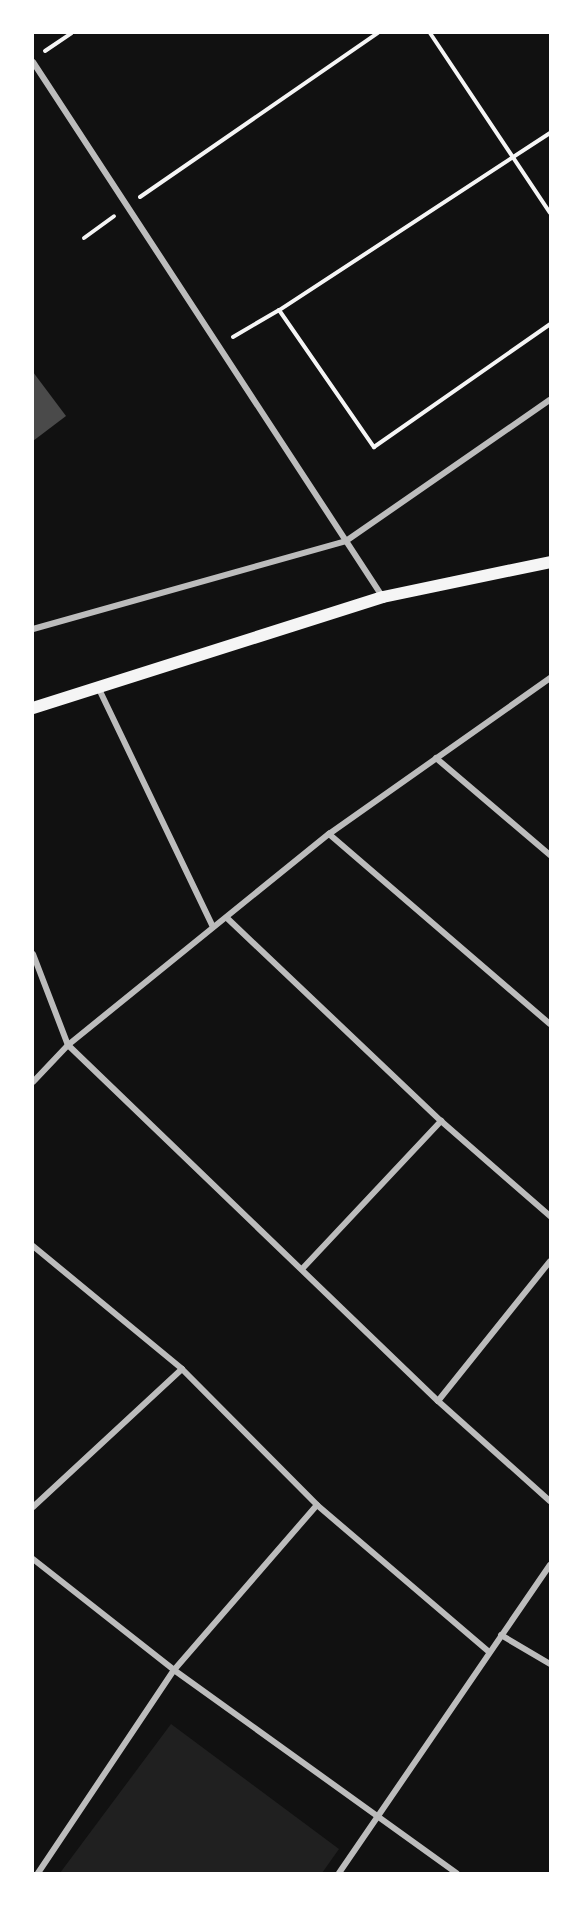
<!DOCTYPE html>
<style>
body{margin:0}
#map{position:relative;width:583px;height:1906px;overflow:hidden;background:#111;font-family:"PT Serif",serif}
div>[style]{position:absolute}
.green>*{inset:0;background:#202020}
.building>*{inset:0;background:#4a4a4a}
.path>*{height:4px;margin:-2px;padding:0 2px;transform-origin:2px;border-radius:2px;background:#f5f5f5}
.minor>*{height:6px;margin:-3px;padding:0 3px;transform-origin:3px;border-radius:3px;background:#bcbcbc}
.secondary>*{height:12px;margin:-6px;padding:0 6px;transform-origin:6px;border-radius:6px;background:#f5f5f5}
span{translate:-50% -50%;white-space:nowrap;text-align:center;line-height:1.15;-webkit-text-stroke:4.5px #fff;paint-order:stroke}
.frame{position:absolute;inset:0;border:34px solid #fff;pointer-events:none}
</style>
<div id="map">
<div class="green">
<div style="clip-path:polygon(171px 1724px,339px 1849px,322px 1873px,60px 1873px)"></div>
</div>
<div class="building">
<div style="clip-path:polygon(33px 372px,66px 416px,33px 441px)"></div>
</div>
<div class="path">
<div style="left:430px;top:33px;width:216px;rotate:56.3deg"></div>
<div style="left:45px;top:51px;width:32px;rotate:-34deg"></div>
<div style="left:550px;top:133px;width:324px;rotate:146.8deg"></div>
<div style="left:279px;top:310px;width:167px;rotate:55.3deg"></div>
<div style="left:374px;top:447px;width:215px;rotate:-34.9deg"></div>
<div style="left:140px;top:197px;width:289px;rotate:-34.6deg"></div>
<div style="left:84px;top:238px;width:37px;rotate:-36deg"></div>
<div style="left:233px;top:337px;width:53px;rotate:-30.4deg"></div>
</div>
<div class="minor">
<div style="left:33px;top:62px;width:638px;rotate:56.83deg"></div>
<div style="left:33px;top:629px;width:325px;rotate:-15.7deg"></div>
<div style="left:346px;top:541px;width:248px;rotate:-34.7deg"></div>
<div style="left:98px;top:687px;width:266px;rotate:64.4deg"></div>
<div style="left:436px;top:758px;width:150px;rotate:40.4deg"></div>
<div style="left:329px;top:834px;width:291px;rotate:40.7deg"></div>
<div style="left:227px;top:918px;width:295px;rotate:43.5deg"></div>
<div style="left:441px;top:1121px;width:145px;rotate:41.1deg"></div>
<div style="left:33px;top:954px;width:97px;rotate:69deg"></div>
<div style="left:68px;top:1045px;width:513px;rotate:43.9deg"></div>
<div style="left:438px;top:1401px;width:150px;rotate:41.8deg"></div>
<div style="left:33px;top:1082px;width:51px;rotate:-46.6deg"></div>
<div style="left:68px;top:1045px;width:336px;rotate:-39deg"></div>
<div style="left:329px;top:834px;width:271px;rotate:-35.2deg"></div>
<div style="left:33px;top:1246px;width:193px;rotate:39.5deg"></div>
<div style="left:182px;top:1369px;width:192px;rotate:45.2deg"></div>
<div style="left:317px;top:1505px;width:226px;rotate:40.5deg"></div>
<div style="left:303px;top:1268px;width:202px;rotate:-46.8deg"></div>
<div style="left:438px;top:1401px;width:179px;rotate:-51.3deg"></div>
<div style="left:33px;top:1507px;width:203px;rotate:-42.8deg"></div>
<div style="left:33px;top:1559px;width:179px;rotate:38.2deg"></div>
<div style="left:174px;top:1670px;width:348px;rotate:35.7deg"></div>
<div style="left:501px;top:1635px;width:57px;rotate:30.6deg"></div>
<div style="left:38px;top:1873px;width:244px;rotate:-56.2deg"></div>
<div style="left:174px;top:1670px;width:218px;rotate:-49.1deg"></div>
<div style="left:339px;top:1873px;width:373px;rotate:-55.6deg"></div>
</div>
<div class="secondary">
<div style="left:33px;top:708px;width:367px;rotate:-17.6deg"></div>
<div style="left:383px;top:597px;width:171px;rotate:-11.8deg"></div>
</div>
<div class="frame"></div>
</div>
